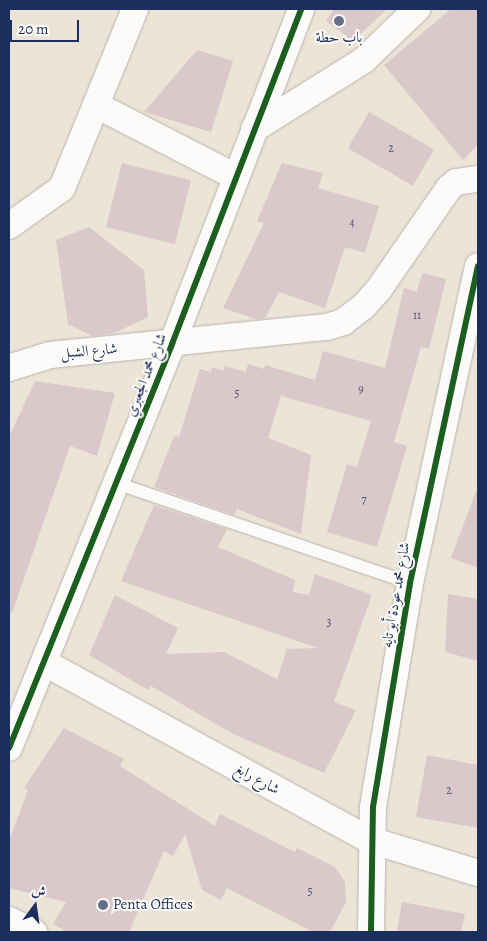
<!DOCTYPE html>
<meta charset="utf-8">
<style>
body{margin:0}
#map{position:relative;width:487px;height:941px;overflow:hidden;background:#ece4d6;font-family:Alegreya,Amiri,serif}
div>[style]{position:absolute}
.building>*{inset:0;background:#dac8ca;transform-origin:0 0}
.roads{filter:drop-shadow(0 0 1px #b8b4b0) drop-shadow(0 0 1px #b8b4b0)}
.lane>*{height:12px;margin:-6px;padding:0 6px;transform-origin:6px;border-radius:6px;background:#fcfbf9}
.street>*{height:26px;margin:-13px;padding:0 13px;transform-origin:13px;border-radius:13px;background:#fcfbf9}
.cycleway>*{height:6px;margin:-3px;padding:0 3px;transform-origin:3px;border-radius:3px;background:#1b5e20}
.dots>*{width:14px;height:14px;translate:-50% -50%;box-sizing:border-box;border:2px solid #fdfcf7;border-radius:50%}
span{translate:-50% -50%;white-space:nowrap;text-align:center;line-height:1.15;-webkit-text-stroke:4px #fdfcf7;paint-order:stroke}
.number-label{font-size:12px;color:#4b5579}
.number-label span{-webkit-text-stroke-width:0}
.poi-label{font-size:15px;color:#1b2f5e}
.left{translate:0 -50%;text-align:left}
.street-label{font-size:15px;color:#1b2f5e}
.frame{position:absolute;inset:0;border:10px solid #1b2f5e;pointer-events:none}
.north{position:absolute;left:10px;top:881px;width:50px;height:50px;-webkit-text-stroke:4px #fdfcf7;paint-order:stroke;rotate:14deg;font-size:14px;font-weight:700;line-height:20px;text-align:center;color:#1b2f5e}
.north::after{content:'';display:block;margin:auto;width:18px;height:22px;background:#1b2f5e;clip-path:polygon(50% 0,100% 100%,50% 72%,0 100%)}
.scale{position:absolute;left:10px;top:20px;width:69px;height:22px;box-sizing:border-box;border:2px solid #1b2f5e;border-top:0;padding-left:6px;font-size:15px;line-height:18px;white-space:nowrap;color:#1b2f5e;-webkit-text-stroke:4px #fdfcf7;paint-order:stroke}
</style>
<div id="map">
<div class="building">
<div style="clip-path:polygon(334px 9px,387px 9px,353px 41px,326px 21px)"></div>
<div style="clip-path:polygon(451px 9px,478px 9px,478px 145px,463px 160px,384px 65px)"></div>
<div style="clip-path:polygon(197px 50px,233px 61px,211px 132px,144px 112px)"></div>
<div style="left:369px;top:112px;width:75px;height:42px;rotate:30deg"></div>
<div style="left:122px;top:163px;width:71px;height:66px;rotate:14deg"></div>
<div style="clip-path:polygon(282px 163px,323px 173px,318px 188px,379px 206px,365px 253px,345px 247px,325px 308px,279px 292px,265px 318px,256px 319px,223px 308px,264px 223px,257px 221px)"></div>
<div style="clip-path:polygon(89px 227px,144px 270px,148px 317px,114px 333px,92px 336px,68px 324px,56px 240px)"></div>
<div style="clip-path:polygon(422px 273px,446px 279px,429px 349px,421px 347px,394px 442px,407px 446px,377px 547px,327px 532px,347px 464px,357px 467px,371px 421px,281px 396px,268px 438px,311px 455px,301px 534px,237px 509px,234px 515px,154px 487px,174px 436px,179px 437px,200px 369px,211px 372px,212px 367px,224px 371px,225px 366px,246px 372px,248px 364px,264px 369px,265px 365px,315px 380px,323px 351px,385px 368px,404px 288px,417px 292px)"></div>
<div style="clip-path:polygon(35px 381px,115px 393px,97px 456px,70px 446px,12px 613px,9px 613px,9px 437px)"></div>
<div style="clip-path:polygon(476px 491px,478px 491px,478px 568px,451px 558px)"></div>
<div style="clip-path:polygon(154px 505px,227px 529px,218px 547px,295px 580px,293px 592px,309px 595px,315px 574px,372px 595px,334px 702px,356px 710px,324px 773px,233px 734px,151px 686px,148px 690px,89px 655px,115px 595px,178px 628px,166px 654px,224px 652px,277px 679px,287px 649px,318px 648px,121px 581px)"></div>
<div style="clip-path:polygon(448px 594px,478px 599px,478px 661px,445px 652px)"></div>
<div style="clip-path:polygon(64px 728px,124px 759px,120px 766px,215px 826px,220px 814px,295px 852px,297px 848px,335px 867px,345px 882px,346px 902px,330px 932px,313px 932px,227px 888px,221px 900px,202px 890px,185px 834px,173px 856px,164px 851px,129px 932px,67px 932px,53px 924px,66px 902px,9px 888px,9px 841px,28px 790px,24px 788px)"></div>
<div style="clip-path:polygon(427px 755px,478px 765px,478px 828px,416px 817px)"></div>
<div style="clip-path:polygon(402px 902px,465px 914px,461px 932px,397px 932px)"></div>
</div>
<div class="roads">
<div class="lane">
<div style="left:116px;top:483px;width:311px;rotate:18.8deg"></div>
</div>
<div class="street">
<div style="left:96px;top:105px;width:157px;rotate:27.2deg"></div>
<div style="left:254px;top:129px;width:130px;rotate:-32.1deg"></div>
<div style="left:364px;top:60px;width:74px;rotate:-43.9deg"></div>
<div style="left:9px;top:226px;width:65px;rotate:-35.6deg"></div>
<div style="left:62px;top:188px;width:193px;rotate:-67.8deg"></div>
<div style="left:9px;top:368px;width:43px;rotate:-17.6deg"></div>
<div style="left:50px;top:355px;width:278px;rotate:-5.8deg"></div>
<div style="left:327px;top:327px;width:17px;rotate:-17deg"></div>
<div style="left:343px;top:322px;width:25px;rotate:-37deg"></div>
<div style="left:363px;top:307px;width:24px;rotate:-48deg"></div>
<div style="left:379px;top:289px;width:123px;rotate:-55.3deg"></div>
<div style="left:449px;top:188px;width:9px;rotate:-41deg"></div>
<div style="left:456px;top:182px;width:22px;rotate:-8deg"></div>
<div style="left:45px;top:663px;width:370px;rotate:28.6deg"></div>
<div style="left:370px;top:840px;width:113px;rotate:17deg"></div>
<div style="left:9px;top:748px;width:436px;rotate:-68deg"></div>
<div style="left:172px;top:344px;width:359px;rotate:-68.9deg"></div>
<div style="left:9px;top:920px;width:28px;rotate:26deg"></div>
<div style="left:371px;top:932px;width:125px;rotate:-89.1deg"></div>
<div style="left:373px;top:807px;width:227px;rotate:-80.6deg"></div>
<div style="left:410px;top:583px;width:324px;rotate:-77.9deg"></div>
</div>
</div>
<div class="cycleway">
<div style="left:9px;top:748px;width:436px;rotate:-68deg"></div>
<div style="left:172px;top:344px;width:359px;rotate:-68.9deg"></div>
<div style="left:371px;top:932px;width:125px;rotate:-89.1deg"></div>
<div style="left:373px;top:807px;width:227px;rotate:-80.6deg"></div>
<div style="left:410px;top:583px;width:324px;rotate:-77.9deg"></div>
</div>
<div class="dots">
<div style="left:339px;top:21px;background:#646e88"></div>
<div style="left:103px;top:905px;background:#646e88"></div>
</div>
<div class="number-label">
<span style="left:391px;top:149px">2</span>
<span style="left:352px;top:223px">4</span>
<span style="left:417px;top:316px">11</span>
<span style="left:361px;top:390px">9</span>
<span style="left:237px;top:394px">5</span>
<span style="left:364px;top:500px">7</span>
<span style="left:329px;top:623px">3</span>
<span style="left:449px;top:791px">2</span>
<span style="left:310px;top:892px">5</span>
</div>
<div class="poi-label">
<span style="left:339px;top:38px">باب حطة</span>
<span class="left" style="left:113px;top:905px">Penta Offices</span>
</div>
<div class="street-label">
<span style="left:89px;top:351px;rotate:-5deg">شارع الشبل</span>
<span style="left:146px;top:375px;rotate:-68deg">شارع محمد الجعبري</span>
<span style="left:396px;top:595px;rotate:-80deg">شارع محمد عودة أبو تايه</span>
<span style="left:257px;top:779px;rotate:29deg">شارع رابغ</span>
</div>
<div class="frame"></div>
<div class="north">ش</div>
<div class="scale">20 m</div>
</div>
